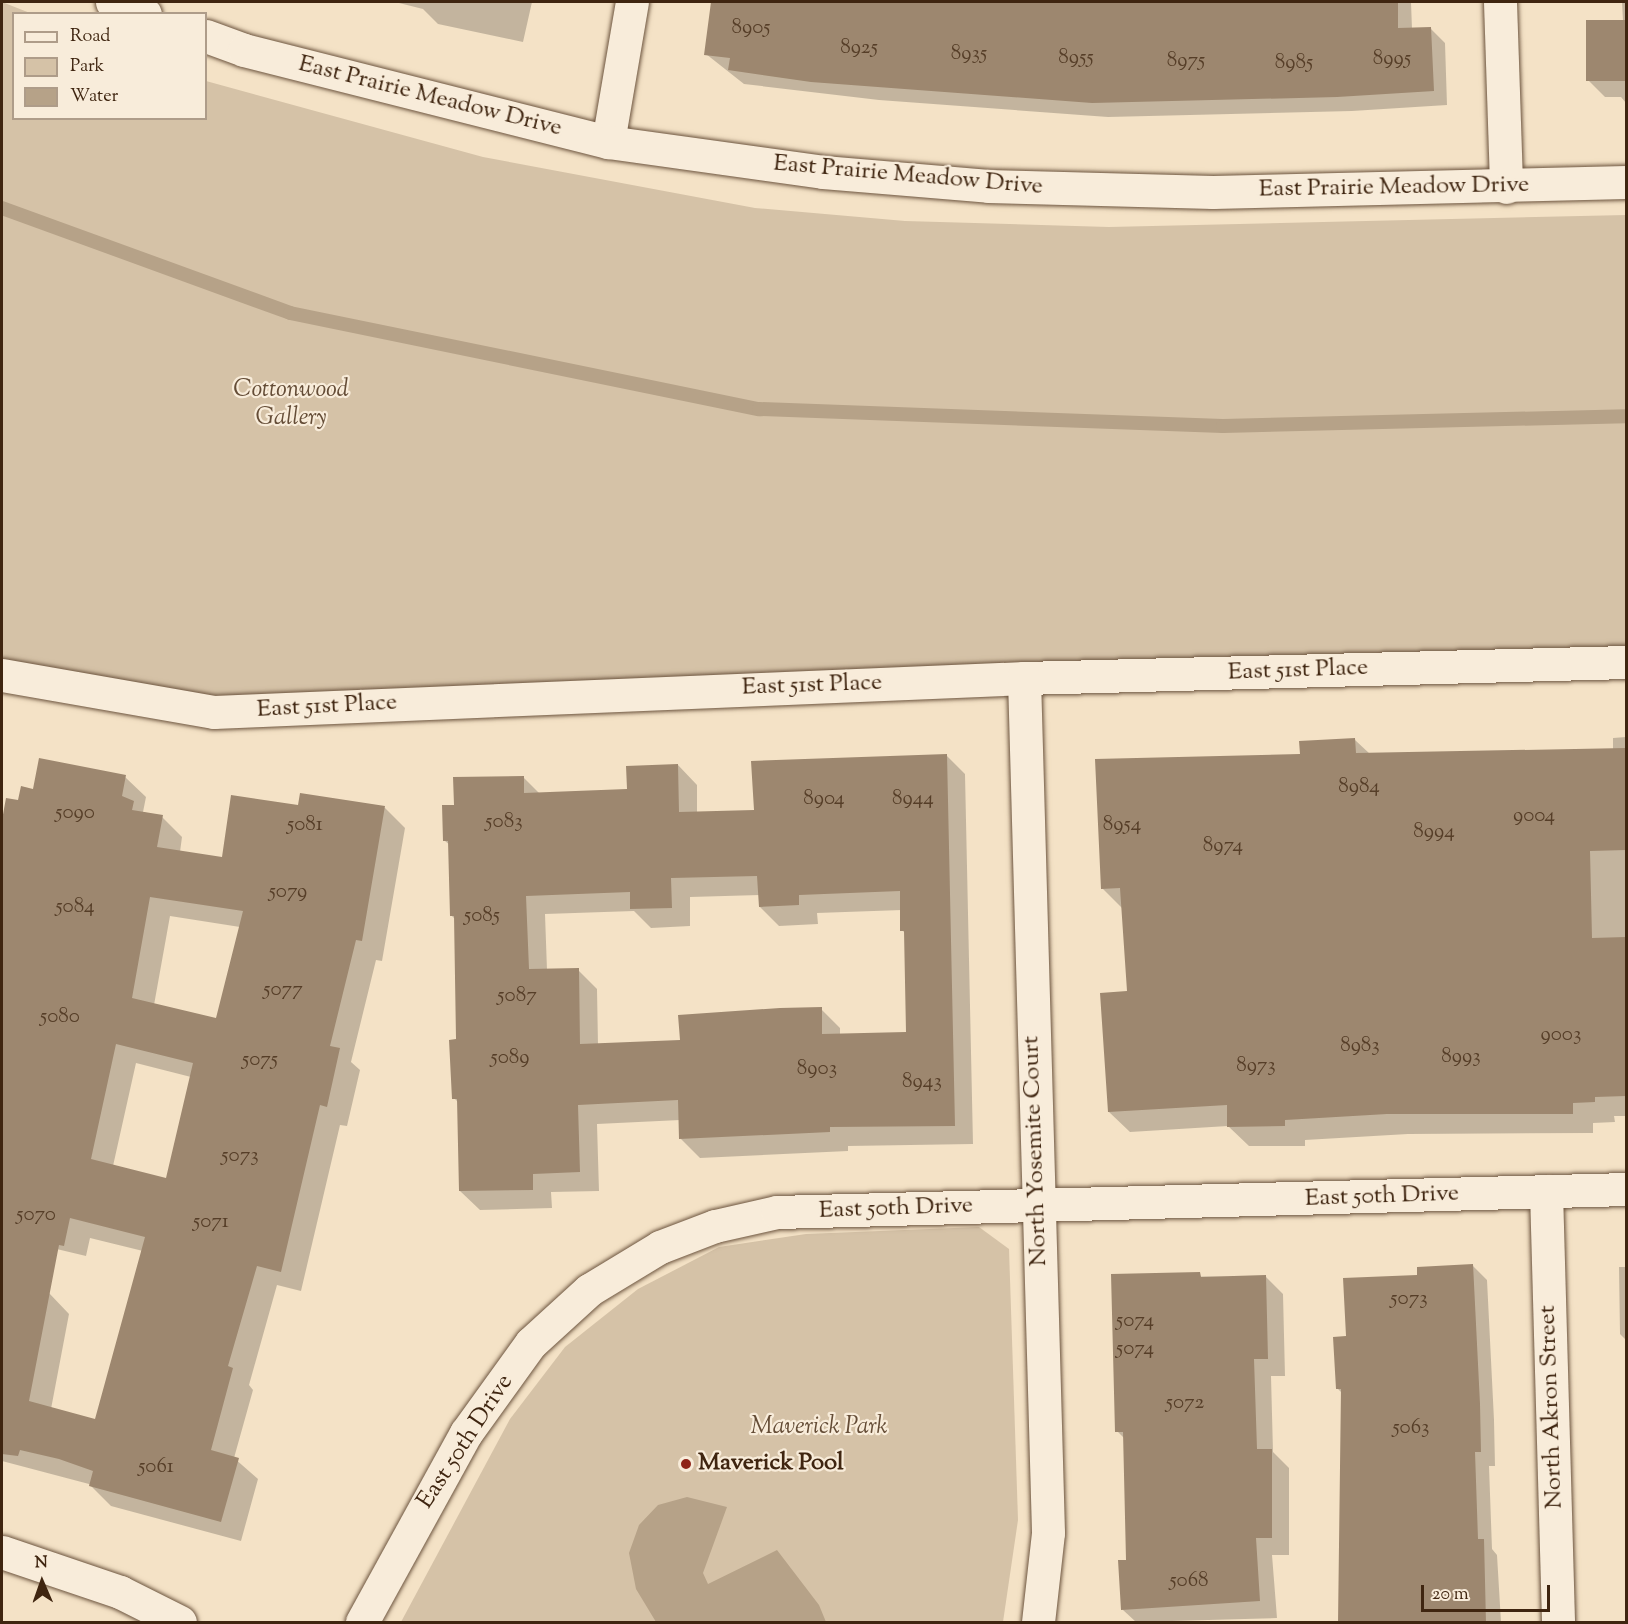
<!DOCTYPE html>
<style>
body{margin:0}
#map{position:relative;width:1628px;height:1624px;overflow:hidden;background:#f4e2c6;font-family:"Sorts Mill Goudy",serif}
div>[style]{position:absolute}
.green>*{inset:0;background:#d5c2a7}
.water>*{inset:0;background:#b6a288}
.shadow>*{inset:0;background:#0003}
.stream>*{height:14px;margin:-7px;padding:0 7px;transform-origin:7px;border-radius:7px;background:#b6a288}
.building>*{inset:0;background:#9d876f;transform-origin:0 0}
.roads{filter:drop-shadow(0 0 2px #6c543e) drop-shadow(0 0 2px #6c543e)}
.minor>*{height:33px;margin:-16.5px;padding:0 16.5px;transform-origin:16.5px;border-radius:16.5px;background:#f8ecda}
.tertiary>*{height:33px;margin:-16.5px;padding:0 16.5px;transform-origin:16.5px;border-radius:16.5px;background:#f8ecda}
.dots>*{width:16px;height:16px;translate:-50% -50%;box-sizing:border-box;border:3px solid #f8ecda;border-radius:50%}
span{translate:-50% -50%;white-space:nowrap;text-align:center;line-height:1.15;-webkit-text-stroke:4.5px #f8ecda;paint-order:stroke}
.number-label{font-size:21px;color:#563e28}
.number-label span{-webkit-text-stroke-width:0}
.street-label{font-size:24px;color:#3f2510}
.park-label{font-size:24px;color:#644c36;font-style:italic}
.poi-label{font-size:24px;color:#3f2510;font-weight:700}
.left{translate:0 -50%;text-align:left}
.frame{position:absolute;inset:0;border:3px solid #3f2510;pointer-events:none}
.legend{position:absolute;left:12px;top:12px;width:195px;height:108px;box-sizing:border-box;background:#f8ecda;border:2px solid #ae9c89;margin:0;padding:8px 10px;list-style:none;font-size:18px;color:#3f2510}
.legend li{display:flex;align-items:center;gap:12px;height:30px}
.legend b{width:30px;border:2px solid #ae9c89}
.north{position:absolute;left:12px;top:1552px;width:60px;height:60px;-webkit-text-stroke:4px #f8ecda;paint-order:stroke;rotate:358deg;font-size:16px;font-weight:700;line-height:24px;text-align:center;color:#3f2510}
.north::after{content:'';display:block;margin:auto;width:21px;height:27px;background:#3f2510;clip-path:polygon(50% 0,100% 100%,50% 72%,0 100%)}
.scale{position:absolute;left:1421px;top:1585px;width:129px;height:27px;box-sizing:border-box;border:3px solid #3f2510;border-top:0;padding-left:8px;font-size:18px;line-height:21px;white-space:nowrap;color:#3f2510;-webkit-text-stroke:4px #f8ecda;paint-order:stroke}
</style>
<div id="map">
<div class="green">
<div style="clip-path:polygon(2px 2px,30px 13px,14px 14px,14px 118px,206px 118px,206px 81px,483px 157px,755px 208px,905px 221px,1109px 227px,1626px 215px,1626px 650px,203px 698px,2px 663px)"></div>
<div style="clip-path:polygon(979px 1227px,1009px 1249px,1018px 1520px,1003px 1622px,401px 1622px,510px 1419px,565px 1347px,638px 1289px,719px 1247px,806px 1234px)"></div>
</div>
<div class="water">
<div style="clip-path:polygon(687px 1497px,727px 1507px,703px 1573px,708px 1584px,777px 1550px,819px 1605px,826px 1622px,656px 1622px,636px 1589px,629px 1553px,639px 1525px,658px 1505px)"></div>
</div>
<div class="shadow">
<div style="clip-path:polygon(395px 2px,532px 2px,523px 42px,438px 24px,423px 9px)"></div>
<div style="clip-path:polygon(712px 2px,1411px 2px,1412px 29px,1431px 29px,1445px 43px,1447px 105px,1352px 111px,1108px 117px,879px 100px,744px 84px,706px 54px)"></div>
<div style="clip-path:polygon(1622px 2px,1626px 2px,1626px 103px,1621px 97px,1605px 97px,1588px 80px,1623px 21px)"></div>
<div style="clip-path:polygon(1626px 737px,1626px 1116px,1614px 1116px,1615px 1122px,1593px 1123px,1593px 1133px,1408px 1134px,1305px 1140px,1305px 1146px,1249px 1146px,1228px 1126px,1130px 1132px,1109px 1112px,1128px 992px,1123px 909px,1102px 888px,1301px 755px,1355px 740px,1370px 754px,1613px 750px,1613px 738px)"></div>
<div style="clip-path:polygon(evenodd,946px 755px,965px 774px,973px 1144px,848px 1146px,848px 1151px,700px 1158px,681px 1139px,680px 1120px,597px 1124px,599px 1191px,551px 1192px,552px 1208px,480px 1210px,460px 1191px,459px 1103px,454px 1098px,458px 1041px,456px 920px,451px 915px,450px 845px,445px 841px,455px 806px,523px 777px,540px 794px,629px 791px,678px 765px,697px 785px,697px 813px,755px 811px,946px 755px,760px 895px,760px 907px,779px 926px,818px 924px,817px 913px,902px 910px,902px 930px,906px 934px,907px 1033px,840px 1035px,840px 1028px,821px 1009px,681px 1042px,598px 1045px,597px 989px,578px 970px,547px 970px,545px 914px,634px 911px,651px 928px,690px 926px,690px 897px,760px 895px)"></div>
<div style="clip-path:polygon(evenodd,125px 777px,146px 797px,143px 812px,162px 817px,182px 837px,180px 852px,223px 858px,300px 807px,301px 795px,385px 808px,405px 828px,382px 961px,376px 960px,351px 1062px,360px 1070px,347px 1126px,340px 1125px,301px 1291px,277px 1285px,249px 1385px,253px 1390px,234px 1458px,258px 1479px,241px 1541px,111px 1506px,89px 1484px,2px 1461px,2px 1284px,49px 1293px,69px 1314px,51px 1409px,96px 1421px,143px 1251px,90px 1238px,86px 1256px,2px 1236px,2px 860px,5px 841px,2px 827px,7px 800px,20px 802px,35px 790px,125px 777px,170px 916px,240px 927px,217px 1020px,154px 1005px,170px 916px,125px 777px,136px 1063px,191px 1077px,167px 1180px,113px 1166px,136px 1063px)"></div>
<div style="clip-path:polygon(1472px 1265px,1487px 1280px,1494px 1420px,1495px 1466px,1489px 1466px,1492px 1549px,1497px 1555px,1501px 1622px,1340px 1622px,1343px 1394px,1338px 1389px,1348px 1337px,1419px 1276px)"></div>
<div style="clip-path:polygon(1619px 1267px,1626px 1267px,1626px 1351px,1626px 1340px,1620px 1334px)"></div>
<div style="clip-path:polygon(1112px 1276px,1266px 1277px,1283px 1294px,1285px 1376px,1271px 1376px,1273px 1452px,1289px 1468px,1289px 1555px,1272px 1555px,1277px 1618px,1136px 1622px,1123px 1610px,1128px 1561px,1125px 1439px,1117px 1431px)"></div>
</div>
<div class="stream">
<div style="left:2px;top:208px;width:307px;rotate:20deg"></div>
<div style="left:290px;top:313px;width:479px;rotate:11.6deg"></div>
<div style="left:759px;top:409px;width:464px;rotate:2.1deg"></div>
<div style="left:1223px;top:426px;width:403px;rotate:-1.4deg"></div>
</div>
<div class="building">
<div style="clip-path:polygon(711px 2px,1398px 2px,1398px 28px,1431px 27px,1434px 91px,1337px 97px,1092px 103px,811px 82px,728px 70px,730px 58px,704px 55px)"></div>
<div style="left:1586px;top:20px;width:40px;height:61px"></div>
<div style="clip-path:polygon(1355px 738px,1356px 753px,1626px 748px,1626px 850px,1590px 851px,1592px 938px,1626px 937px,1626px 1096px,1595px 1097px,1595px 1102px,1573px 1103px,1573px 1114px,1387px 1114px,1285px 1120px,1285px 1126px,1227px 1127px,1227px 1105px,1108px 1112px,1100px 993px,1127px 991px,1120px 888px,1101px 889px,1095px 759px,1300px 754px,1299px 741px)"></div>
<div style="clip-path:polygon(evenodd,947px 754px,955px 1126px,830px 1127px,830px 1132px,679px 1139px,678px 1100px,578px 1105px,580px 1172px,533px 1174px,533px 1190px,459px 1191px,457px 1099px,452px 1099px,449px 1040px,456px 1039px,454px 916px,450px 916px,448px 841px,443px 841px,442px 805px,454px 805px,453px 777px,524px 776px,524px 793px,627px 789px,626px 766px,678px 764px,679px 812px,754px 810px,751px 761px,947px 754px,757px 876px,759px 907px,799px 905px,799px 895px,900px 891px,900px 931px,904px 931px,906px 1032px,822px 1034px,822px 1007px,780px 1008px,678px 1015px,680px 1040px,580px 1044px,579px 968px,529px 969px,526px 896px,630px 892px,630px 909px,672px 908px,671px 878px,757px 876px)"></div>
<div style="clip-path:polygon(evenodd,39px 758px,126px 775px,122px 796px,134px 801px,132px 810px,163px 815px,157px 847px,222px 857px,231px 795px,298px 805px,300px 793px,385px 806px,362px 941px,356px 940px,330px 1046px,340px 1048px,327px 1107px,320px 1105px,281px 1272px,257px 1266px,228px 1366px,233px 1368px,211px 1450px,239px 1458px,221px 1522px,89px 1486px,93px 1471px,59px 1459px,20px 1450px,18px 1456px,2px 1454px,2px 820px,6px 798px,18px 800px,21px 786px,33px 789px,39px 758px,150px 897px,243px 911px,216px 1018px,132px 998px,150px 897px,39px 758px,116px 1044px,193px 1063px,166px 1178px,91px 1159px,116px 1044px,39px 758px,70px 1218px,145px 1237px,95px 1419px,29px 1401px,59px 1245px,64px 1246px,70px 1218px)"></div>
<div style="clip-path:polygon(1473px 1264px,1480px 1404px,1481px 1452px,1475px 1452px,1478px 1539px,1484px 1539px,1486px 1623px,1338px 1623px,1341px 1389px,1336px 1389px,1333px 1337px,1346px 1336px,1343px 1278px,1417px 1275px,1417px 1267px)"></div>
<div style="clip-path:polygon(1200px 1272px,1201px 1277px,1266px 1275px,1268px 1359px,1254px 1359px,1257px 1449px,1272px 1449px,1272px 1538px,1256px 1538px,1260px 1601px,1121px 1610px,1118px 1560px,1126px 1560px,1123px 1432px,1115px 1432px,1111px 1274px)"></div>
</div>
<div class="roads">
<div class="minor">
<div style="left:1500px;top:2px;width:185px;rotate:88.1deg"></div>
<div style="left:608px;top:142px;width:142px;rotate:-80.3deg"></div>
<div style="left:2px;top:675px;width:215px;rotate:9.9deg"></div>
<div style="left:214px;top:712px;width:811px;rotate:-2.4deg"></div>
<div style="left:1024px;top:678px;width:602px;rotate:-1.52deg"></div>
<div style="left:1024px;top:678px;width:855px;rotate:88.39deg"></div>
<div style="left:1048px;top:1533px;width:90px;rotate:96.4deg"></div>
<div style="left:1546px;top:1191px;width:431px;rotate:88.4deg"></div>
<div style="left:2px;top:1552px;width:125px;rotate:18.7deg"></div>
<div style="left:120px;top:1592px;width:67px;rotate:26.6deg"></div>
<div style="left:362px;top:1622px;width:216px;rotate:-61.2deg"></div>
<div style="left:466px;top:1433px;width:111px;rotate:-54.2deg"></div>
<div style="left:531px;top:1343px;width:79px;rotate:-42.4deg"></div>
<div style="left:589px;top:1290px;width:83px;rotate:-31.2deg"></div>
<div style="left:660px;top:1247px;width:59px;rotate:-20.9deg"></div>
<div style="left:715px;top:1226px;width:64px;rotate:-12.7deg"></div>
<div style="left:777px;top:1212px;width:849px;rotate:-1.55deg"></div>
</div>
<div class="tertiary">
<div style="left:112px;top:2px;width:35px;rotate:20deg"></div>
<div style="left:206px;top:36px;width:40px;rotate:20.2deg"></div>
<div style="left:244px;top:50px;width:375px;rotate:14.2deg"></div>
<div style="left:608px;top:142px;width:217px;rotate:7.9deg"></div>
<div style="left:823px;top:172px;width:166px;rotate:4.8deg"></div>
<div style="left:988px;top:186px;width:225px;rotate:1.5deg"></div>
<div style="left:1213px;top:192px;width:413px;rotate:-1.4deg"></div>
</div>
</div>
<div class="dots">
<div style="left:686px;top:1464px;background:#8f2418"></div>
</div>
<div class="number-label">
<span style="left:751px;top:28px">8905</span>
<span style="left:859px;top:48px">8925</span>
<span style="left:969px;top:54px">8935</span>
<span style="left:1076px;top:58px">8955</span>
<span style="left:1392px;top:59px">8995</span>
<span style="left:1186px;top:61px">8975</span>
<span style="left:1294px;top:63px">8985</span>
<span style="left:1359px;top:787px">8984</span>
<span style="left:824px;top:799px">8904</span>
<span style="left:913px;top:799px">8944</span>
<span style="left:75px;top:813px">5090</span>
<span style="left:1534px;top:816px">9004</span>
<span style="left:504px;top:822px">5083</span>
<span style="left:305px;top:825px">5081</span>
<span style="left:1122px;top:825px">8954</span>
<span style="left:1434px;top:832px">8994</span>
<span style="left:1223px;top:846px">8974</span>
<span style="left:288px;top:892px">5079</span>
<span style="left:75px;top:907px">5084</span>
<span style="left:482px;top:916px">5085</span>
<span style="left:283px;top:990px">5077</span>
<span style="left:517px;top:996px">5087</span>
<span style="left:60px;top:1017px">5080</span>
<span style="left:1561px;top:1035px">9003</span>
<span style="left:1360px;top:1046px">8983</span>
<span style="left:1461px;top:1057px">8993</span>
<span style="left:510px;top:1058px">5089</span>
<span style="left:260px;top:1060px">5075</span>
<span style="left:1256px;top:1066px">8973</span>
<span style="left:817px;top:1069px">8903</span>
<span style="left:922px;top:1082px">8943</span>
<span style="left:240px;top:1156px">5073</span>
<span style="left:36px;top:1215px">5070</span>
<span style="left:211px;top:1222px">5071</span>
<span style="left:1409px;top:1299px">5073</span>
<span style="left:1135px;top:1321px">5074</span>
<span style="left:1135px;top:1349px">5074</span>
<span style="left:1185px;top:1403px">5072</span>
<span style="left:1411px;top:1428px">5063</span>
<span style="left:156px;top:1467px">5061</span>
<span style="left:1189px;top:1581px">5068</span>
</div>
<div class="street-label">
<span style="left:430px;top:97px;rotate:14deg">East Prairie Meadow Drive</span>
<span style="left:908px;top:176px;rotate:5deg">East Prairie Meadow Drive</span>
<span style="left:1394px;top:188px;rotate:-1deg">East Prairie Meadow Drive</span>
<span style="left:1298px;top:671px;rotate:-2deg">East 51st Place</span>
<span style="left:812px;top:686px;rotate:-2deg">East 51st Place</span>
<span style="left:327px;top:707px;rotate:-3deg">East 51st Place</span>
<span style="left:1036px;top:1151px;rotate:-92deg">North Yosemite Court</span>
<span style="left:1382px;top:1197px;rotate:-2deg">East 50th Drive</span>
<span style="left:896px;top:1209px;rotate:-2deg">East 50th Drive</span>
<span style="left:1552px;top:1407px;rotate:-92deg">North Akron Street</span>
<span style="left:466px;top:1442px;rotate:-57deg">East 50th Drive</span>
</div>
<div class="park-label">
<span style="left:291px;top:405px">Cottonwood<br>Gallery</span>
<span style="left:819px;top:1428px">Maverick Park</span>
</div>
<div class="poi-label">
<span class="left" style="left:698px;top:1464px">Maverick Pool</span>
</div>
<div class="frame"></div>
<ul class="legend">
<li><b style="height:8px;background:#f8ecda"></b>Road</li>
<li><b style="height:16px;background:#d5c2a7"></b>Park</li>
<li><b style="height:16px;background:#b6a288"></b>Water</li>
</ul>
<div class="north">N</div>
<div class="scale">20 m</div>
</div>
